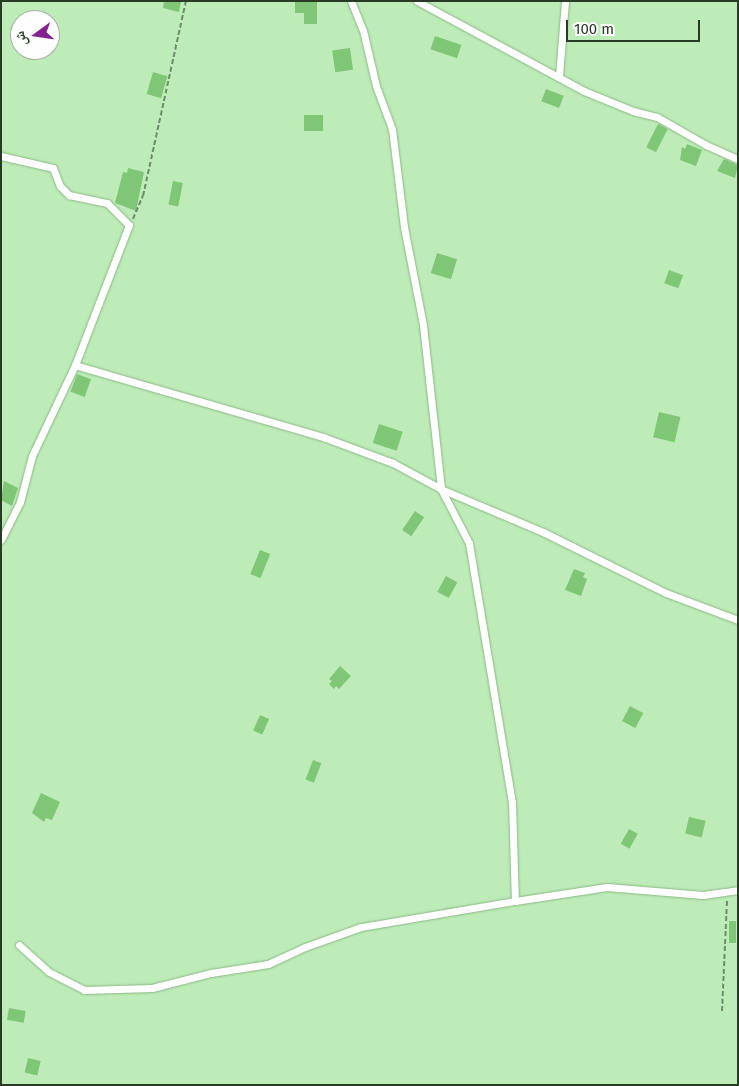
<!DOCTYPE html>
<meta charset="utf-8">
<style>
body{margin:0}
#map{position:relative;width:739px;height:1086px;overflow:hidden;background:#beecb8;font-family:"Fira Sans","Noto Naskh Arabic",sans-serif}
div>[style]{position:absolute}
.building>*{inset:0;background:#7fc776;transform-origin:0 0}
.path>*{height:2px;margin-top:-1px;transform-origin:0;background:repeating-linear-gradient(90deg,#6d8c69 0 5px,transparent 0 7.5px)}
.roads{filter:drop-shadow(0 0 1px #8bb886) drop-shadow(0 0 1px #8bb886)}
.street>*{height:7px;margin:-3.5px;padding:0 3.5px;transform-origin:3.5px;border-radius:3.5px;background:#fff}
span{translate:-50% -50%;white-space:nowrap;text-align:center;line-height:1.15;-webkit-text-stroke:5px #fefefe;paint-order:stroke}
.frame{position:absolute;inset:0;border:2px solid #293b27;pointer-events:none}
.north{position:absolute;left:10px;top:10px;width:50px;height:50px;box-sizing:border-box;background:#fefefe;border:1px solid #a9b0a8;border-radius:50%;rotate:256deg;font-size:14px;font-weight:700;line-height:20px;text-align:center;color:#293b27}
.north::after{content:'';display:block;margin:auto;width:18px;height:22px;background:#822490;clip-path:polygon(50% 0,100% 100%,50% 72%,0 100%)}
.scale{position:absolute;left:566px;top:20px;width:134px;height:22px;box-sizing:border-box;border:2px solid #293b27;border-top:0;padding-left:6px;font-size:15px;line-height:18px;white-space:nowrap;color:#293b27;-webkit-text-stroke:4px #fefefe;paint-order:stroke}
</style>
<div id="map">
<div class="building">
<div style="clip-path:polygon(164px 1px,181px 1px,179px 12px,163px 8px)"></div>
<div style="clip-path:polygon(295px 1px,317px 1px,317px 24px,304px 24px,304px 13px,295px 13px)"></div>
<div style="left:435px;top:36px;width:28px;height:14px;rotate:19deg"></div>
<div style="left:350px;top:48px;width:22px;height:18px;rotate:82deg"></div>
<div style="left:153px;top:72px;width:15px;height:23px;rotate:16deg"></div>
<div style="left:546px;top:89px;width:19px;height:13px;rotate:21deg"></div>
<div style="left:323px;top:115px;width:16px;height:19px;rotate:90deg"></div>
<div style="left:658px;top:124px;width:11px;height:26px;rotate:27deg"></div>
<div style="clip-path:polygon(687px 144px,702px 150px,696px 166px,680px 160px,682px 147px,685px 149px)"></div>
<div style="clip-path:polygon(724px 159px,738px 165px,735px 178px,717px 171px)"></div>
<div style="clip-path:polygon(128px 168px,144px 172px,136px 211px,115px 203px,123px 172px,127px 173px)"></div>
<div style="left:173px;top:181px;width:10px;height:24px;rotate:11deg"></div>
<div style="left:437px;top:253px;width:21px;height:21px;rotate:17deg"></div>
<div style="left:669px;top:270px;width:15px;height:14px;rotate:20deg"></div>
<div style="left:77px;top:374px;width:15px;height:19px;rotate:20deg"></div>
<div style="left:659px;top:412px;width:22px;height:26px;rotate:13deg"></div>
<div style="left:379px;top:424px;width:25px;height:20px;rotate:18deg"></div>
<div style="clip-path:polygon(4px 481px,18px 488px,12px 506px,1px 500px)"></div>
<div style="left:415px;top:511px;width:11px;height:23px;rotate:34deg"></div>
<div style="left:260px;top:550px;width:11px;height:26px;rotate:22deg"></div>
<div style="clip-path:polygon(574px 569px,585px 573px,583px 577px,587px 579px,581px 596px,565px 590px)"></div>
<div style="left:446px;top:576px;width:13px;height:18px;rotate:29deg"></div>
<div style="clip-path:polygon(340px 666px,351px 676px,339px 689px,336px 686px,334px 689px,329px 684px,332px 681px,329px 679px)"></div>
<div style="left:630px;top:706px;width:15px;height:17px;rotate:28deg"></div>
<div style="left:260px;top:715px;width:10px;height:17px;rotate:24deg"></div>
<div style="left:313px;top:760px;width:9px;height:21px;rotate:21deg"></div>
<div style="clip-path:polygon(41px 793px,60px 802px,52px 820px,46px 818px,44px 822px,32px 813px)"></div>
<div style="left:689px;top:817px;width:17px;height:17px;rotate:13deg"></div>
<div style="left:629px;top:829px;width:10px;height:17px;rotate:29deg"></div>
<div style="left:729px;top:921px;width:7px;height:22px"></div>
<div style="left:9px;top:1008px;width:17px;height:12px;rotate:10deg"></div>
<div style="left:28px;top:1058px;width:13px;height:15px;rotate:13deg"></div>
</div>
<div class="path">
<div style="left:133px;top:219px;width:25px;rotate:-67deg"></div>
<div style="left:143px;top:196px;width:200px;rotate:-77.6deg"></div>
<div style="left:722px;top:1011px;width:112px;rotate:-87.4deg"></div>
</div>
<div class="roads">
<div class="street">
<div style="left:351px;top:1px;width:31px;rotate:68deg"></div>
<div style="left:363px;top:30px;width:57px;rotate:76.9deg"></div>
<div style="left:376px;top:86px;width:46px;rotate:69.6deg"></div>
<div style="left:392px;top:129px;width:99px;rotate:83deg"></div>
<div style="left:404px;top:227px;width:100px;rotate:79deg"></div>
<div style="left:423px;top:325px;width:165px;rotate:83.7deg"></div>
<div style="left:441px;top:489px;width:61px;rotate:62.6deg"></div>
<div style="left:469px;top:543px;width:263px;rotate:80.6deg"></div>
<div style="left:512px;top:802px;width:99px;rotate:88.3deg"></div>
<div style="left:515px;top:901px;width:93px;rotate:-8.7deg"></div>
<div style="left:607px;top:887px;width:96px;rotate:4.8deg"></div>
<div style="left:703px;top:895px;width:35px;rotate:-8deg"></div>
<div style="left:417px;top:1px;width:190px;rotate:28.3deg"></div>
<div style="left:584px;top:91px;width:53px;rotate:22.2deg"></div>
<div style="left:633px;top:111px;width:25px;rotate:14deg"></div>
<div style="left:657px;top:117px;width:56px;rotate:29.7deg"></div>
<div style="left:706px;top:145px;width:35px;rotate:24deg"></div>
<div style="left:559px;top:76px;width:75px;rotate:-85.4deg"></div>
<div style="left:1px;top:156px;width:53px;rotate:13deg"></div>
<div style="left:53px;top:168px;width:19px;rotate:69deg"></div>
<div style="left:60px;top:186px;width:13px;rotate:45deg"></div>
<div style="left:69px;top:195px;width:39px;rotate:12deg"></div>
<div style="left:107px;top:203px;width:31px;rotate:45deg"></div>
<div style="left:129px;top:225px;width:150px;rotate:111.1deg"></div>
<div style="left:75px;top:365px;width:101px;rotate:115.3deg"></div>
<div style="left:32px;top:456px;width:48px;rotate:104.6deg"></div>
<div style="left:20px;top:502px;width:42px;rotate:116.6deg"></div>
<div style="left:75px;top:365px;width:258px;rotate:16.2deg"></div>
<div style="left:323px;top:437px;width:75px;rotate:20.4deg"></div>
<div style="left:393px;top:463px;width:55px;rotate:28.4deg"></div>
<div style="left:441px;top:489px;width:111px;rotate:22.9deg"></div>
<div style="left:543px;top:532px;width:137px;rotate:26.4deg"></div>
<div style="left:666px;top:593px;width:77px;rotate:20.6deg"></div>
<div style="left:19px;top:945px;width:40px;rotate:42deg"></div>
<div style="left:49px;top:972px;width:39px;rotate:27deg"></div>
<div style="left:84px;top:990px;width:68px;rotate:-1.7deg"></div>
<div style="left:152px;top:988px;width:61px;rotate:-14.3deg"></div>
<div style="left:211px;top:973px;width:58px;rotate:-9deg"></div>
<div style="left:268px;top:964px;width:41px;rotate:-24.7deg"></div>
<div style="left:305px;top:947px;width:59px;rotate:-19.7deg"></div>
<div style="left:361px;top:927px;width:156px;rotate:-9.6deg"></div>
</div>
</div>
<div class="frame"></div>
<div class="north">ش</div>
<div class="scale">100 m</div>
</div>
